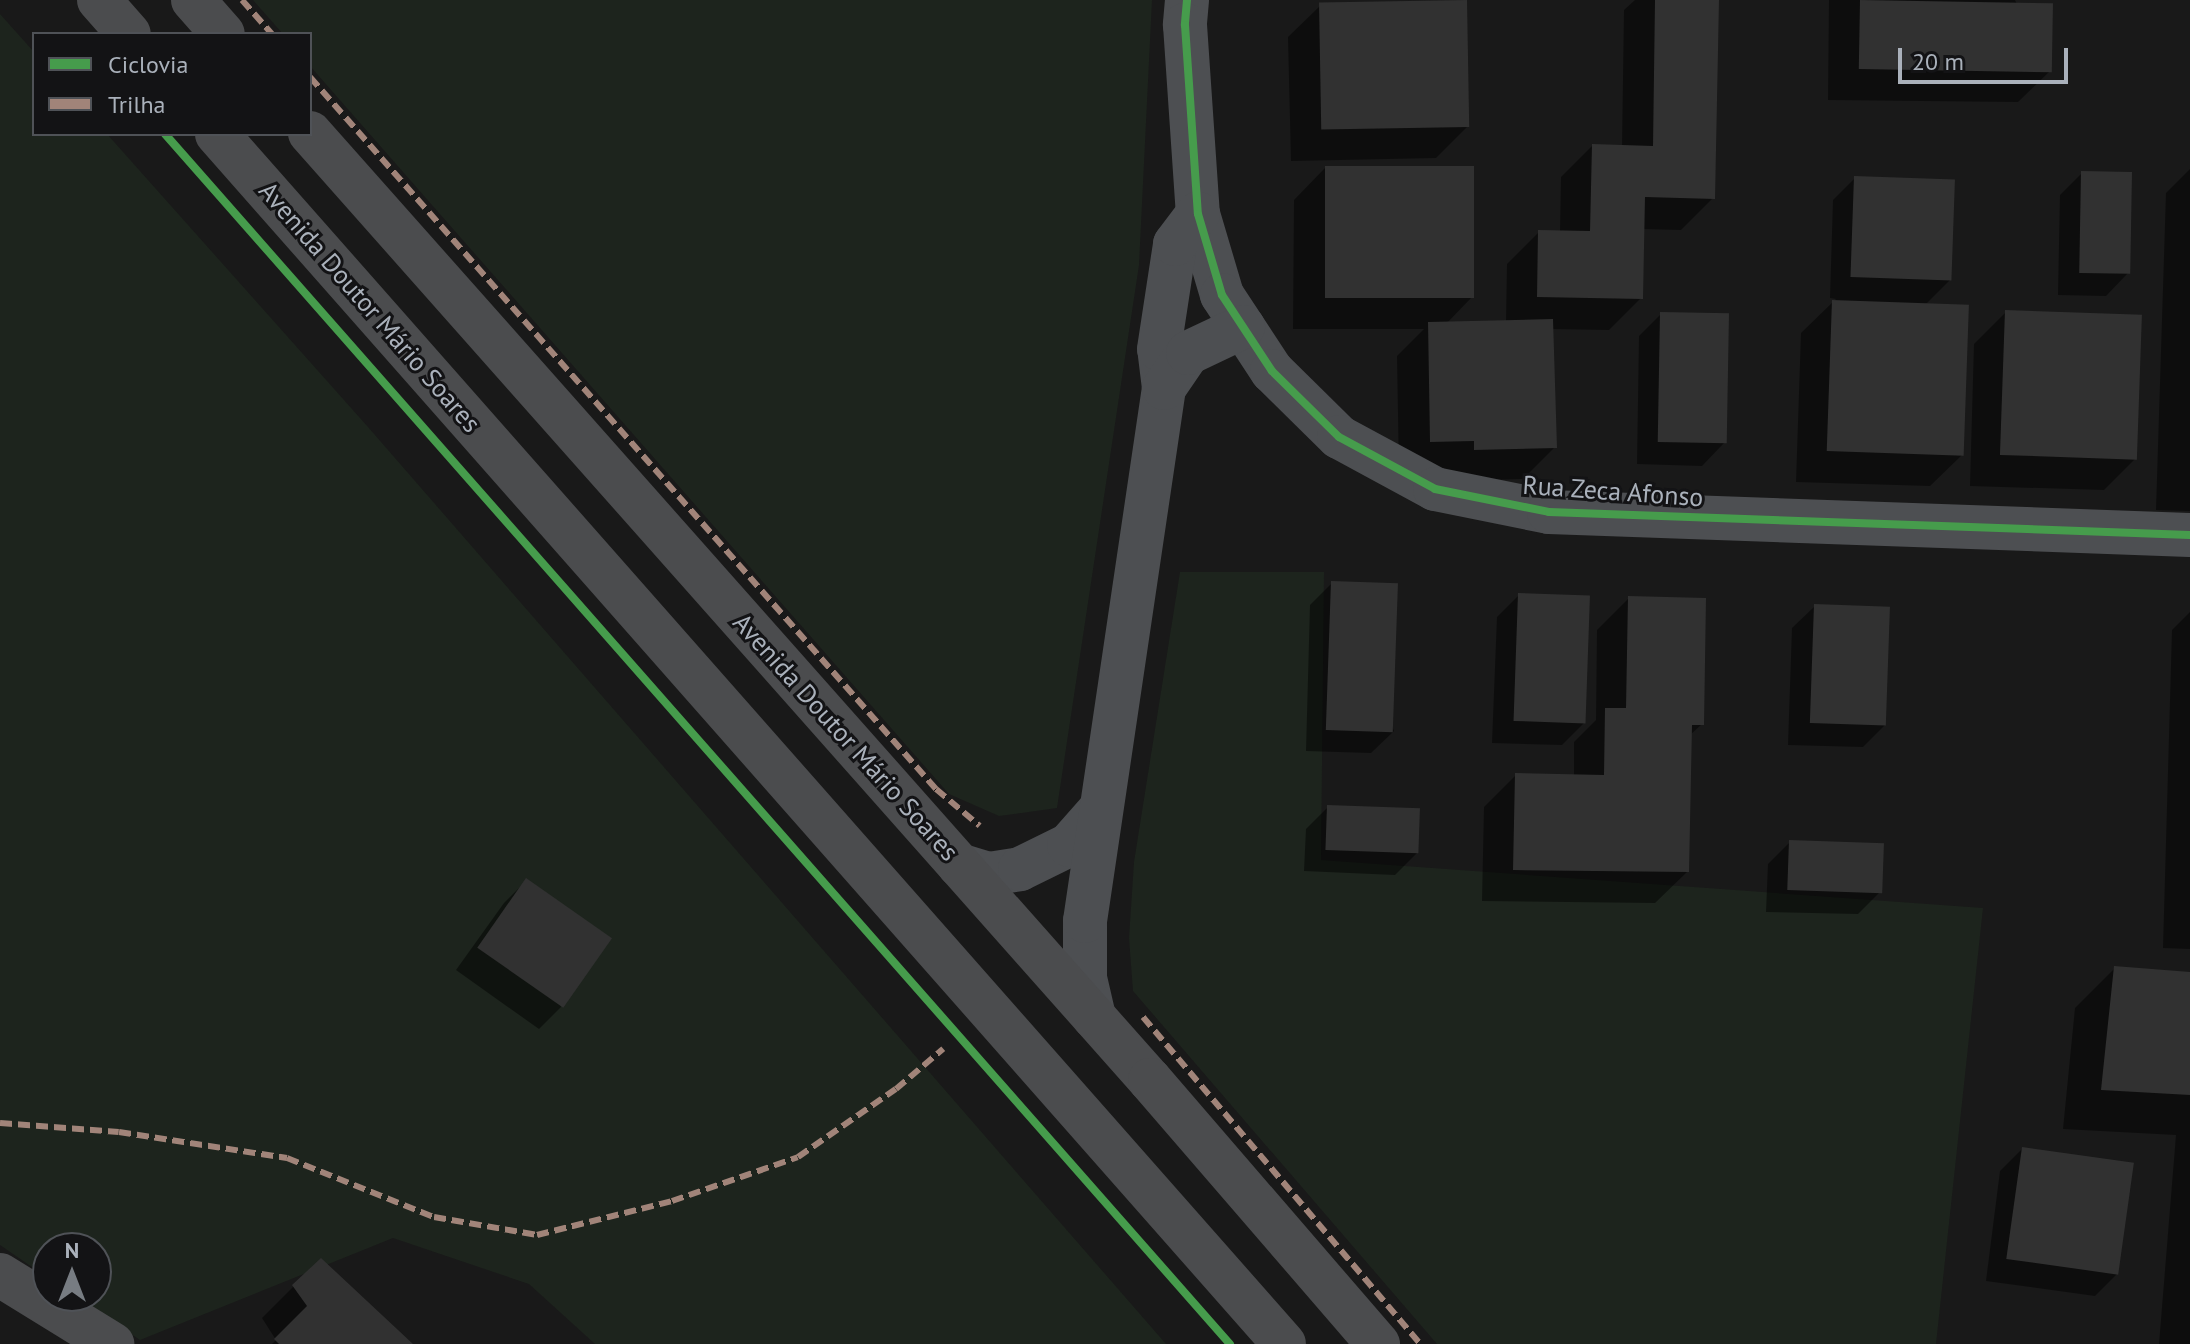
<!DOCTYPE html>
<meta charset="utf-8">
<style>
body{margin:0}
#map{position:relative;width:2190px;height:1344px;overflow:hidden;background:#191919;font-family:"PT Sans",sans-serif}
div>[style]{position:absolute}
.green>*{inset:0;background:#1d241d}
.shadow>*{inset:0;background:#0007}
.building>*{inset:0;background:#313131;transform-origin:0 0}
.minor>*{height:44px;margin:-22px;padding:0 22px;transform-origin:22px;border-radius:22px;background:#4d4f52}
.major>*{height:44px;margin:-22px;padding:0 22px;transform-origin:22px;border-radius:22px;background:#4b4c4e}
.quiet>*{height:6px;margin-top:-3px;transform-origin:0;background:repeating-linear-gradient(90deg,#a18479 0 12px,transparent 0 18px)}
.cycleway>*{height:8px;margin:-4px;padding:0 4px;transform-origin:4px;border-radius:4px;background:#469c4c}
span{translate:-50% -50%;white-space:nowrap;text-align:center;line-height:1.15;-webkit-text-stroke:6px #131315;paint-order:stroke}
.street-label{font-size:26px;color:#aab1bb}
.legend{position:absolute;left:32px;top:32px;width:280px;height:104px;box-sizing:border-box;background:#131315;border:2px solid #4f5257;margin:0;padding:10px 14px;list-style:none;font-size:24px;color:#aab1bb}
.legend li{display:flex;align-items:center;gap:16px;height:40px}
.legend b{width:40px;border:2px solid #4f5257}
.north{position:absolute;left:32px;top:1232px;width:80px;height:80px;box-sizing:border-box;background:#131315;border:2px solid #4f5257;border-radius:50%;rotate:0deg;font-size:22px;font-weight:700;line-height:32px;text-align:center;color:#aab1bb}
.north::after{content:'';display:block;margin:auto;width:28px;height:36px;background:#777c82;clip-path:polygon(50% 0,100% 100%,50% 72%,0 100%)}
.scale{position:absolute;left:1898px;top:48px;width:170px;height:36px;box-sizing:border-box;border:4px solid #aab1bb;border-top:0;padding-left:10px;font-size:24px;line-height:28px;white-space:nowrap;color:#aab1bb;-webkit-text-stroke:6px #131315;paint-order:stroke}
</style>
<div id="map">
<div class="green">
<div style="clip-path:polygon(253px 0,1152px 0,1139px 265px,1057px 808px,999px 816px,949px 794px,310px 66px,310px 34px,283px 34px)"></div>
<div style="clip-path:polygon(0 14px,34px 52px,34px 134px,107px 134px,368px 427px,1166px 1344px,595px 1344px,529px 1284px,393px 1238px,140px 1340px,75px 1296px,96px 1296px,96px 1248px,48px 1248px,48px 1278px,0 1245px)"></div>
<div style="clip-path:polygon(1180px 572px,1324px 572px,1321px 860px,1983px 908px,1936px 1344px,1437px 1344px,1133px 991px,1129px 938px,1134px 862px)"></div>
</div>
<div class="shadow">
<div style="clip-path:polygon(1635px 0,1717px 0,1713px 198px,1681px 230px,1642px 229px,1641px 298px,1609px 330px,1551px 329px,1555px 447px,1523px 479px,1443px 481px,1399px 473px,1397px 356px,1424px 329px,1293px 329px,1294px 200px,1325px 168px,1472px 297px,1446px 324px,1506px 322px,1507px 264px,1539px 232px,1560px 232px,1561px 177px,1592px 146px,1622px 147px,1624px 10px)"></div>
<div style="clip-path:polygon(1829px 0,2015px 0,2050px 71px,2018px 102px,1828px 100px)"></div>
<div style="clip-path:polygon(1320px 6px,1468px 126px,1436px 158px,1291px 161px,1288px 37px)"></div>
<div style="clip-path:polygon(2190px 169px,2190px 511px,2156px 510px,2166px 193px)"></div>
<div style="clip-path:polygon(2082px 173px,2128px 273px,2106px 296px,2058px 295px,2060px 195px)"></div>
<div style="clip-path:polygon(1855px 178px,1950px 280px,1925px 305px,1962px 455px,1930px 486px,1796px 482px,1801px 333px,1836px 299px,1830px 298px,1833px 200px)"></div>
<div style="clip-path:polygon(2006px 312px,2136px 458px,2104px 490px,1970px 486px,1974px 344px)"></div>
<div style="clip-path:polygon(1661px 314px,1724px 443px,1702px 466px,1637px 464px,1639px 336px)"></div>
<div style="clip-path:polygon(1332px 583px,1394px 731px,1371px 753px,1306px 751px,1310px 605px)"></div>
<div style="clip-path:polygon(1519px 595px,1584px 723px,1562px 745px,1492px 743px,1497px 617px)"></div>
<div style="clip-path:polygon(1629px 598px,1702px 724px,1689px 736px,1687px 872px,1655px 903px,1482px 901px,1484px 807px,1516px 775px,1574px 776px,1574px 742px,1596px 720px,1597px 630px)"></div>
<div style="clip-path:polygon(1815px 606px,1885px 725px,1863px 747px,1788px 745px,1792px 628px)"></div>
<div style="clip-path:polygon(2190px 612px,2190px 949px,2163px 948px,2172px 630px)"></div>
<div style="clip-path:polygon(1328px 807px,1417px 853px,1395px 875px,1304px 871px,1306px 829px)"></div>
<div style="clip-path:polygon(1790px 842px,1880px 892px,1858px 914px,1766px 912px,1768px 864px)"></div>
<div style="clip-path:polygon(526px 881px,561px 1007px,539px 1029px,456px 970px,504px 903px)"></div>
<div style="clip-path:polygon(2115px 968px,2190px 974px,2190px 1344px,2159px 1344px,2176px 1135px,2063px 1129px,2075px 1008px)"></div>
<div style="clip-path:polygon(2022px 1149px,2117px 1274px,2095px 1296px,1986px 1281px,2000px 1171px)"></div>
<div style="clip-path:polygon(294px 1286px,410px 1344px,272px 1344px,276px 1340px,262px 1318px)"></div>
</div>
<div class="building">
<div style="left:1467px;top:0;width:127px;height:148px;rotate:89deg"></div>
<div style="clip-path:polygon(1655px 0,1719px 0,1715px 199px,1645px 197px,1643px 299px,1537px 297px,1538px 230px,1590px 231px,1592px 144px,1653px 146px)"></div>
<div style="left:1860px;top:0;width:193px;height:69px;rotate:1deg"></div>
<div style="left:1325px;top:166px;width:149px;height:132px"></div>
<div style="left:2081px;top:171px;width:51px;height:102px;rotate:1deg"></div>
<div style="left:1854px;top:176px;width:101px;height:101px;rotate:2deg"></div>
<div style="left:1832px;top:300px;width:137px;height:151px;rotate:2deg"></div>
<div style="left:2005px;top:310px;width:137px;height:145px;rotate:2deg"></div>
<div style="left:1660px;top:312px;width:69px;height:130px;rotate:1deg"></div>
<div style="clip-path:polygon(1553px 319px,1557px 448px,1474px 450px,1474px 441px,1430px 442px,1428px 322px)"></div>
<div style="left:1331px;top:581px;width:67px;height:149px;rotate:2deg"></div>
<div style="left:1518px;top:593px;width:72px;height:128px;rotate:2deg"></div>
<div style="clip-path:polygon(1628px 596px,1706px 598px,1704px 725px,1692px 725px,1689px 872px,1513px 870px,1515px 773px,1604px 775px,1605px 708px,1626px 708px)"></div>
<div style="left:1814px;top:604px;width:76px;height:119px;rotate:2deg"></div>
<div style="left:1327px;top:805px;width:93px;height:45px;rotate:2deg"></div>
<div style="left:1789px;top:840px;width:95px;height:50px;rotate:2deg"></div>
<div style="left:526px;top:878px;width:105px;height:85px;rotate:35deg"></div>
<div style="clip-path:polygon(2114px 966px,2190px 972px,2190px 1095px,2101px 1090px)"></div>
<div style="left:2022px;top:1147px;width:113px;height:113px;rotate:8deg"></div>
<div style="clip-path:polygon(321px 1258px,413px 1344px,279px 1344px,274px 1339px,307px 1306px,292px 1285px)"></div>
</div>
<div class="minor">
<div style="left:1187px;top:0;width:25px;rotate:95deg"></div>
<div style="left:1185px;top:25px;width:189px;rotate:86.1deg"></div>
<div style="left:1198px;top:214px;width:84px;rotate:73.5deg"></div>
<div style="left:1222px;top:295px;width:91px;rotate:56.7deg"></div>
<div style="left:1272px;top:371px;width:94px;rotate:44.6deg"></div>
<div style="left:1339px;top:437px;width:109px;rotate:28.4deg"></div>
<div style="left:1435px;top:489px;width:116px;rotate:11.4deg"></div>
<div style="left:1549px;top:512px;width:641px;rotate:2.05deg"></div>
<div style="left:1164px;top:388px;width:39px;rotate:-97deg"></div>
<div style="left:1159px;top:349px;width:106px;rotate:-81.3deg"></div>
<div style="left:1175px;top:244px;width:38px;rotate:-53deg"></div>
<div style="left:959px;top:865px;width:31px;rotate:17deg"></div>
<div style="left:989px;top:874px;width:31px;rotate:-9deg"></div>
<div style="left:1020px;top:869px;width:55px;rotate:-26.1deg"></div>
<div style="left:1069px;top:845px;width:45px;rotate:-48.6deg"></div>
<div style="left:1094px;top:1017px;width:39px;rotate:-103deg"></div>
<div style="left:1085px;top:979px;width:58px;rotate:-90deg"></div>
<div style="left:1085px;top:921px;width:539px;rotate:-81.57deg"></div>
<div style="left:1164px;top:388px;width:42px;rotate:-55.6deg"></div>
<div style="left:1188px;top:353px;width:61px;rotate:-25.3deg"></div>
</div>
<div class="major">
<div style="left:99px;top:0;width:45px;rotate:48.6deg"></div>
<div style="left:193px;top:0;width:45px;rotate:48.6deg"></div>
<div style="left:310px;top:133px;width:1266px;rotate:48.43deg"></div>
<div style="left:1150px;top:1080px;width:349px;rotate:49.2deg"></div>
<div style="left:217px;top:134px;width:1613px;rotate:48.59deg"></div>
<div style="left:0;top:1275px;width:132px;rotate:31.6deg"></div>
</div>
<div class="quiet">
<div style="left:242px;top:0;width:45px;rotate:48.6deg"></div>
<div style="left:310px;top:77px;width:948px;rotate:48.68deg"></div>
<div style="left:936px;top:789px;width:57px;rotate:40.1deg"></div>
<div style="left:1143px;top:1017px;width:429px;rotate:49.7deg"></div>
<div style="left:0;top:1123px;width:119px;rotate:4.3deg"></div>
<div style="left:119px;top:1132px;width:170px;rotate:8.8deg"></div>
<div style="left:287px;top:1158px;width:158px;rotate:21.9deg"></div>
<div style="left:434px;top:1217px;width:105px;rotate:9.9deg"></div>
<div style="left:537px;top:1235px;width:139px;rotate:-14.1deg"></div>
<div style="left:672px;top:1201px;width:133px;rotate:-19.2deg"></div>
<div style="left:798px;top:1157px;width:119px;rotate:-34.8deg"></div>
<div style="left:896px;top:1089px;width:62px;rotate:-40.4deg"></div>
</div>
<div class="cycleway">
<div style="left:1187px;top:0;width:25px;rotate:95deg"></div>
<div style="left:1185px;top:25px;width:189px;rotate:86.1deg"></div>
<div style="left:1198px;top:214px;width:84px;rotate:73.5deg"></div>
<div style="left:1222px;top:295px;width:91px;rotate:56.7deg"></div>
<div style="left:1272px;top:371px;width:94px;rotate:44.6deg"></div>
<div style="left:1339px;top:437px;width:109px;rotate:28.4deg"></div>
<div style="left:1435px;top:489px;width:116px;rotate:11.4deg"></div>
<div style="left:1549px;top:512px;width:641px;rotate:2.05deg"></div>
<div style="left:165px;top:134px;width:1612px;rotate:48.65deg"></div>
</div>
<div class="street-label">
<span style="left:370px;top:307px;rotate:49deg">Avenida Doutor Mário Soares</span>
<span style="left:1613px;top:491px;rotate:4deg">Rua Zeca Afonso</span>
<span style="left:846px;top:737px;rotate:48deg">Avenida Doutor Mário Soares</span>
</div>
<ul class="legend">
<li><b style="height:10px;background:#469c4c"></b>Ciclovia</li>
<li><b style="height:10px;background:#a18479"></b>Trilha</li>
</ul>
<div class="north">N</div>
<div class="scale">20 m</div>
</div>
